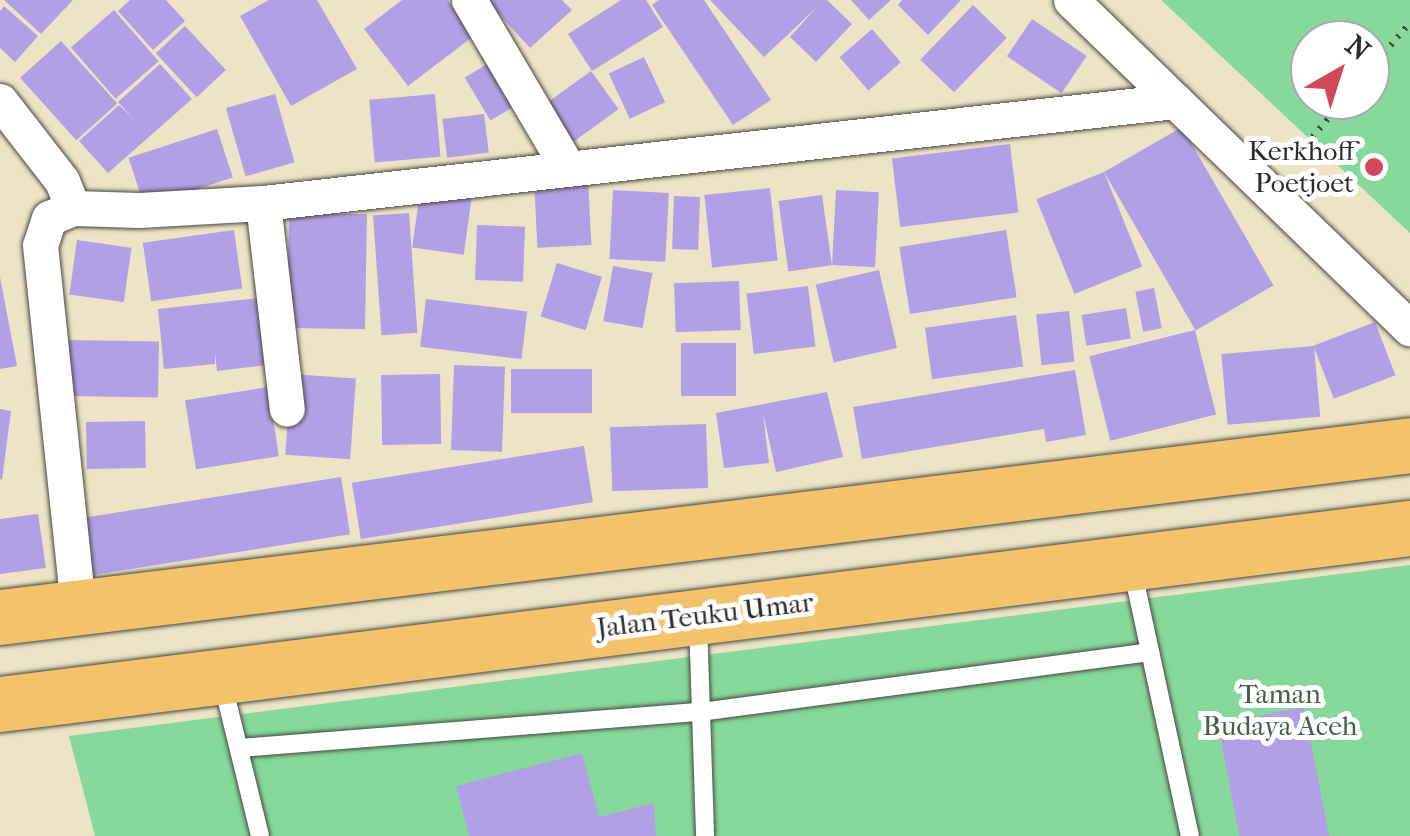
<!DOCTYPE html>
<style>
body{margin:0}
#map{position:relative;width:1410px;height:836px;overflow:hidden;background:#ede4c5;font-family:"IM FELL French Canon",serif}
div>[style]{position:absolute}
.green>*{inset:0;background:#86d99a}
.building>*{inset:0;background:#b2a0e7;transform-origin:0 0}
.path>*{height:6px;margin-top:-3px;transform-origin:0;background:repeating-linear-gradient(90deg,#484742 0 2.5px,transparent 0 10.5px)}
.roads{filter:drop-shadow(0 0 2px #484742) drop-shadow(0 0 2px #484742)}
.service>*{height:18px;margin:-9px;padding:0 9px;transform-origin:9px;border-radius:9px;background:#fff}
.minor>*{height:35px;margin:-17.5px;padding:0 17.5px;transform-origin:17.5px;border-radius:17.5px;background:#fff}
.trunk>*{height:55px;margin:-27.5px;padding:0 27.5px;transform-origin:27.5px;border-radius:27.5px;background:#f2c36a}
.dots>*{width:28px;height:28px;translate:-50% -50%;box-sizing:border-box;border:5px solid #fff;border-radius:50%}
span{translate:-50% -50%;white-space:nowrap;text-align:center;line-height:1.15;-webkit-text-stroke:10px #fff;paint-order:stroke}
.poi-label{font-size:28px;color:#2b2b2b}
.right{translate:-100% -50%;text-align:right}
.street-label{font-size:28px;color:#2b2b2b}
.park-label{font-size:28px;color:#465f4c}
.north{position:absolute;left:1290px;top:20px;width:100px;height:100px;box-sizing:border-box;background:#fff;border:2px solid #aaa;border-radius:50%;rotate:39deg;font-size:28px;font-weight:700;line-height:40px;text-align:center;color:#2b2b2b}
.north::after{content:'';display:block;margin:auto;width:35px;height:45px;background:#d1495b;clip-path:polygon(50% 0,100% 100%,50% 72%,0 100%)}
</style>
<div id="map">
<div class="green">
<div style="clip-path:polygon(evenodd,1161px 0,1410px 0,1410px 233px,1161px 0,1370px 40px,1370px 100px,1310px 100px,1310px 40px,1370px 40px)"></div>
<div style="clip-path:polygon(1410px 565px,1410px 836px,95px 836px,69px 736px)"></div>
</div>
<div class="building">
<div style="clip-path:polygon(4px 0,73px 0,41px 34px)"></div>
<div style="clip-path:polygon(130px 0,166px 0,185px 21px,153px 50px,118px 11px)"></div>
<div style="clip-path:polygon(269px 0,317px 0,357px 69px,291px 106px,240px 16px)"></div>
<div style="clip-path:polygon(402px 0,448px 0,475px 35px,408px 86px,364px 29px)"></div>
<div style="clip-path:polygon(486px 0,562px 0,572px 10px,530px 48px)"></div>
<div style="clip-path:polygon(621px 0,646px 0,663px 27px,592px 71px,568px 34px)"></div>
<div style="clip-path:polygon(659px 0,704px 0,771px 100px,733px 125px,652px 5px)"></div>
<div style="clip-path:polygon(710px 0,827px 0,852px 24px,816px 62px,790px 37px,816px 8px,764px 57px)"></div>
<div style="clip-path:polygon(851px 0,891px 0,869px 20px)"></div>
<div style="clip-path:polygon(902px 0,961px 0,928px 35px,898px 5px)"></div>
<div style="left:973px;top:5px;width:47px;height:76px;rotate:44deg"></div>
<div style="clip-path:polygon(4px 6px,38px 36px,15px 62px,0 48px,0 11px)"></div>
<div style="left:114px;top:10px;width:68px;height:57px;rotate:49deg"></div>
<div style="left:1032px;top:19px;width:66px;height:45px;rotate:34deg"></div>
<div style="left:185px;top:26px;width:60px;height:40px;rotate:47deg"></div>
<div style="left:872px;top:29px;width:44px;height:43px;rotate:49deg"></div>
<div style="left:61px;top:41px;width:84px;height:55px;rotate:48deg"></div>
<div style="left:499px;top:57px;width:50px;height:40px;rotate:59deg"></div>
<div style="left:644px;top:57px;width:50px;height:39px;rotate:65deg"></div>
<div style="clip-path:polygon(160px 64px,192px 99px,108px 173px,79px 141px,119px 105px,133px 118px,118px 102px)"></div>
<div style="left:591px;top:71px;width:47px;height:55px;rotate:54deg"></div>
<div style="left:275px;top:94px;width:71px;height:51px;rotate:74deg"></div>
<div style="left:435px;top:94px;width:63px;height:66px;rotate:85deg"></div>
<div style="left:484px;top:114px;width:39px;height:42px;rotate:83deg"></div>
<div style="left:1182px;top:127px;width:183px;height:90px;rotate:60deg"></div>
<div style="left:217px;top:129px;width:51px;height:93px;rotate:72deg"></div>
<div style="left:1010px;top:144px;width:69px;height:119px;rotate:83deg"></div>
<div style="left:1104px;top:172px;width:102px;height:73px;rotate:68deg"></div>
<div style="left:588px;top:180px;width:65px;height:54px;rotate:87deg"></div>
<div style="left:770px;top:188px;width:73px;height:66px;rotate:84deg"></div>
<div style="left:613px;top:190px;width:56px;height:69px;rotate:3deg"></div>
<div style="left:836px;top:190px;width:43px;height:75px;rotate:3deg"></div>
<div style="left:420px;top:192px;width:52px;height:56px;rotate:8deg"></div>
<div style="left:822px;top:195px;width:71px;height:44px;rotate:82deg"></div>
<div style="left:674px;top:196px;width:26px;height:53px;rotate:2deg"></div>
<div style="left:289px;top:213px;width:78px;height:115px;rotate:1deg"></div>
<div style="left:409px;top:213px;width:120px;height:36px;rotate:86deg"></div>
<div style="left:477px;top:225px;width:48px;height:55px;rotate:2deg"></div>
<div style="left:234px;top:230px;width:59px;height:92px;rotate:82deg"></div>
<div style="left:1006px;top:230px;width:68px;height:108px;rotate:81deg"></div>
<div style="left:77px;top:240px;width:55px;height:55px;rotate:8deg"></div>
<div style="left:557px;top:263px;width:47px;height:56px;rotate:17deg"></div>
<div style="left:613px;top:266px;width:40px;height:56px;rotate:10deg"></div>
<div style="left:879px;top:270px;width:80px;height:65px;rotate:77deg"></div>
<div style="clip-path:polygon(0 277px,17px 366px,0 369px)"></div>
<div style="left:739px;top:281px;width:49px;height:65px;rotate:88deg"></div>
<div style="left:808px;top:286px;width:61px;height:62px;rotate:83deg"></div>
<div style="left:1154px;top:288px;width:41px;height:19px;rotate:79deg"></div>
<div style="clip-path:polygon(267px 297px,275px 364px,217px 371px,215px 353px,215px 364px,164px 369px,158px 309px)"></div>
<div style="left:426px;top:299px;width:102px;height:48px;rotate:7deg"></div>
<div style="left:1126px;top:308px;width:31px;height:45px;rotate:81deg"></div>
<div style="left:1069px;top:311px;width:51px;height:33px;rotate:84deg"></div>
<div style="left:1016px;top:315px;width:52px;height:92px;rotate:82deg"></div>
<div style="left:1375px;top:322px;width:57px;height:66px;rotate:69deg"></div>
<div style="left:1195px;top:330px;width:87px;height:109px;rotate:76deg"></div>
<div style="left:69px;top:340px;width:90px;height:56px;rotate:1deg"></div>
<div style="left:681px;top:343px;width:55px;height:53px"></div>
<div style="left:1314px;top:346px;width:71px;height:93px;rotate:85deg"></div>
<div style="left:454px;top:365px;width:51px;height:85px;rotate:2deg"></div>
<div style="left:511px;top:369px;width:81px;height:44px"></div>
<div style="clip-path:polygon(1075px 370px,1086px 435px,1046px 442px,1044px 429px,862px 459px,853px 407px)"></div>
<div style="left:291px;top:374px;width:65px;height:81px;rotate:4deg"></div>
<div style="left:440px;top:374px;width:70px;height:59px;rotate:89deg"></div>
<div style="left:268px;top:387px;width:70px;height:84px;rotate:81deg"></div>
<div style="clip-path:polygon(827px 392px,843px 457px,776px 472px,763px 413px,769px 463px,724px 468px,716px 413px)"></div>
<div style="clip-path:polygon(0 409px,11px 411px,2px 480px,0 479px)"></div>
<div style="left:145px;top:421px;width:47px;height:59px;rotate:89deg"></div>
<div style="left:706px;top:424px;width:64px;height:96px;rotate:88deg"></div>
<div style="left:584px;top:446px;width:57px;height:235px;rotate:81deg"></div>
<div style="left:341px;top:477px;width:58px;height:264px;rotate:81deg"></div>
<div style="clip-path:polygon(38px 514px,46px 568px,0 574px,0 519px)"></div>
<div style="left:1304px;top:707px;width:132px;height:88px;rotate:79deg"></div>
<div style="clip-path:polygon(582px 753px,599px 817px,654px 803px,656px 836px,469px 836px,456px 786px)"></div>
</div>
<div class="path">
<div style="left:1370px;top:69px;width:61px;rotate:-49deg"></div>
<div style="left:1292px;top:161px;width:80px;rotate:-49.6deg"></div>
</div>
<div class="roads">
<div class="service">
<div style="left:1132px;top:568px;width:274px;rotate:77.8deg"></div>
<div style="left:698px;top:622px;width:214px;rotate:88.1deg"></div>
<div style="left:222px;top:681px;width:160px;rotate:76.2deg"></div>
<div style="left:239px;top:748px;width:463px;rotate:-4.5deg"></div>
<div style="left:701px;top:712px;width:453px;rotate:-7.6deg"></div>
</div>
<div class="minor">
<div style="left:469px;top:0;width:195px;rotate:59.5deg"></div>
<div style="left:1071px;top:0;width:472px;rotate:44.1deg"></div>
<div style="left:0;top:101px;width:101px;rotate:52.2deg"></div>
<div style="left:62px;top:181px;width:29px;rotate:68deg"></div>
<div style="left:73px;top:208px;width:66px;rotate:1.7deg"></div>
<div style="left:139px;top:210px;width:124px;rotate:-3.2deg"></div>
<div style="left:263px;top:203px;width:918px;rotate:-6.38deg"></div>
<div style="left:263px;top:203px;width:207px;rotate:83.4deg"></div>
<div style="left:73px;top:208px;width:26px;rotate:157deg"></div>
<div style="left:49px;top:218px;width:28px;rotate:108deg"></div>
<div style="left:40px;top:245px;width:365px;rotate:84deg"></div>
</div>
<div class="trunk">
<div style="left:0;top:617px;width:1420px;rotate:-6.95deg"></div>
<div style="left:0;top:704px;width:1421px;rotate:-7.12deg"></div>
</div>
</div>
<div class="dots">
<div style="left:1374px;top:167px;background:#d1495b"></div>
</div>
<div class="poi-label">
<span class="right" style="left:1354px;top:167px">Kerkhoff<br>Poetjoet</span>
</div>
<div class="street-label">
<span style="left:705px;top:615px;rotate:-7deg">Jalan Teuku Umar</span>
</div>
<div class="park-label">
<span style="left:1280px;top:710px">Taman<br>Budaya Aceh</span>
</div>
<div class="north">N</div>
</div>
